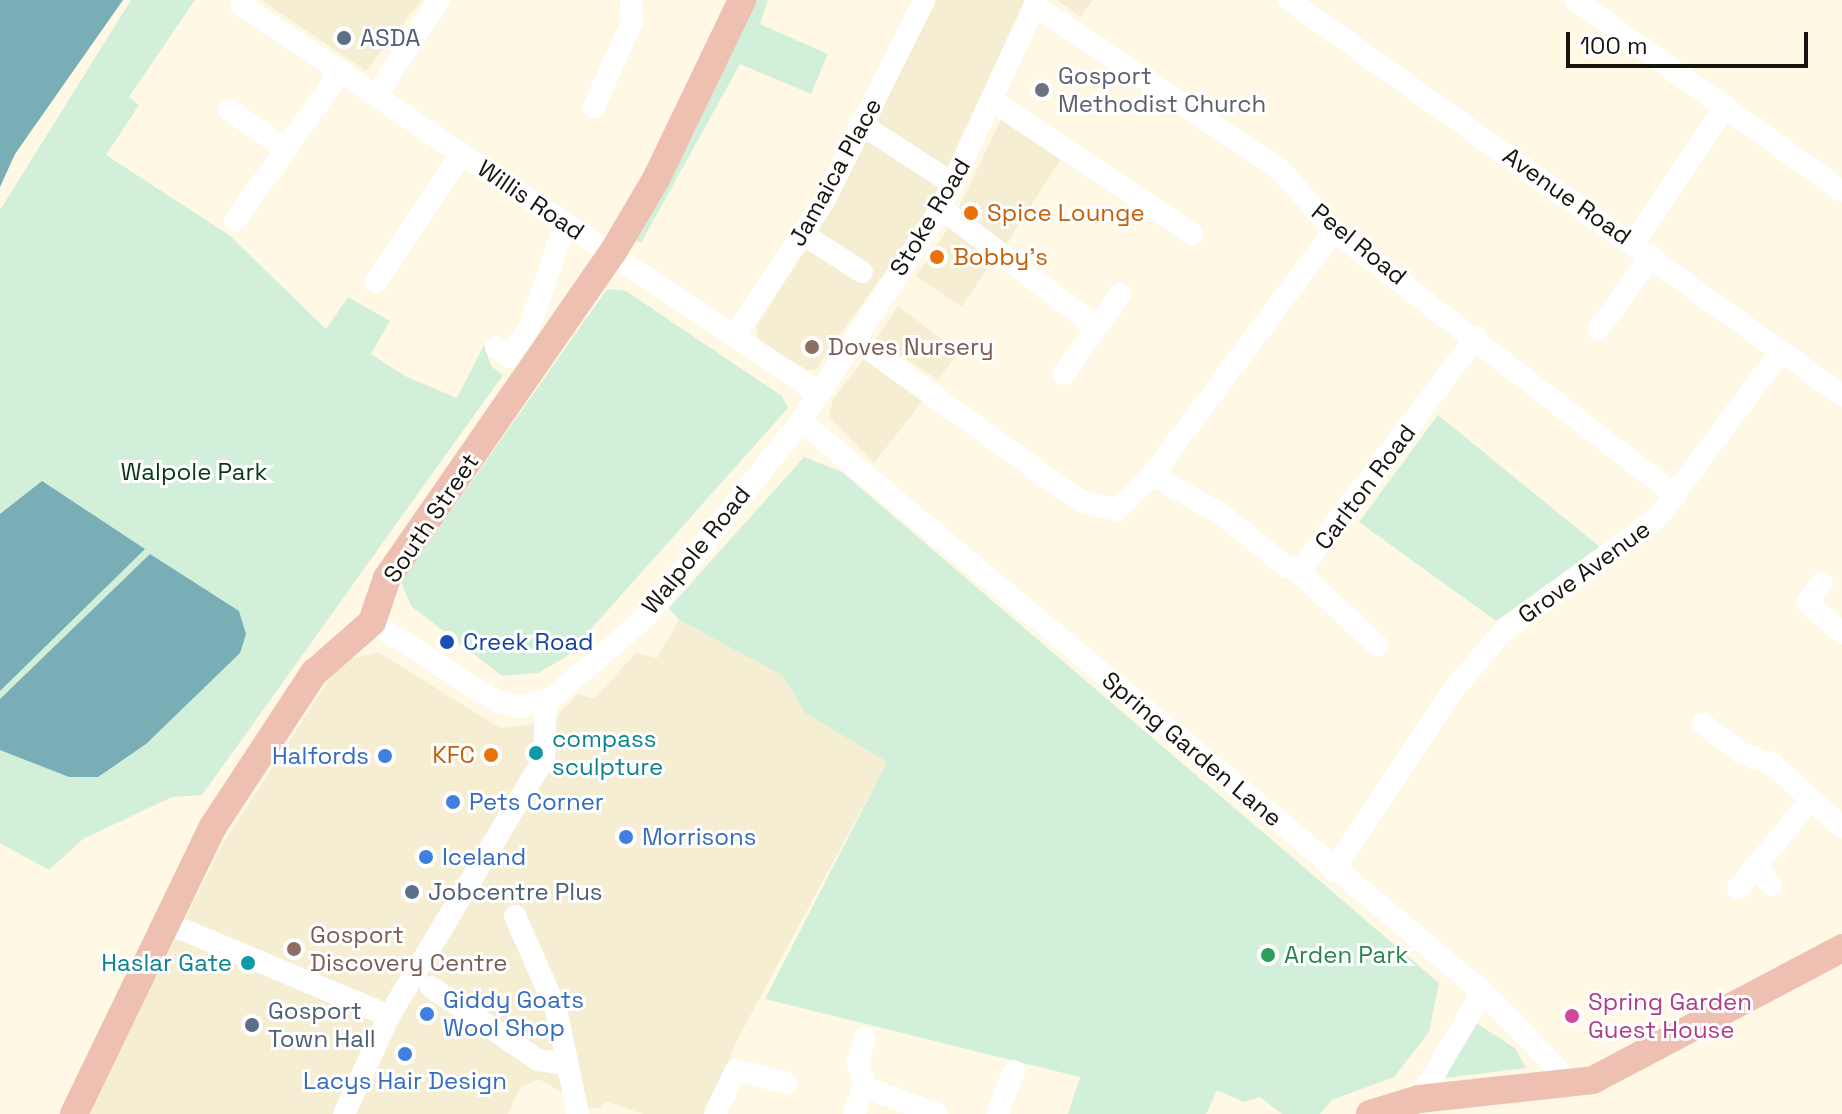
<!DOCTYPE html>
<style>
body{margin:0}
#map{position:relative;width:1842px;height:1114px;overflow:hidden;background:#fef8e5;font-family:"Space Grotesk",sans-serif}
div>[style]{position:absolute}
.built>*{inset:0;background:#f6eed3;transform-origin:0 0}
.green>*{inset:0;background:#d2f0d9}
.water>*{inset:0;background:#7aaeb6}
.minor>*{height:22px;margin:-11px;padding:0 11px;transform-origin:11px;border-radius:11px;background:#fff}
.major>*{height:28px;margin:-14px;padding:0 14px;transform-origin:14px;border-radius:14px;background:#eec0b2}
.dots>*{width:22px;height:22px;translate:-50% -50%;box-sizing:border-box;border:4px solid #fff;border-radius:50%}
span{translate:-50% -50%;white-space:nowrap;text-align:center;line-height:1.15;-webkit-text-stroke:6px #fff;paint-order:stroke}
.service-label{font-size:24px;color:#4e5e75}
.left{translate:0 -50%;text-align:left}
.worship-label{font-size:24px;color:#5b616d}
.street-label{font-size:24px;color:#16140d}
.food-label{font-size:24px;color:#c56008}
.right{translate:-100% -50%;text-align:right}
.education-label{font-size:24px;color:#785e54}
.park-label{font-size:24px;color:#09371b}
.transit-label{font-size:24px;color:#164399}
.culture-label{font-size:24px;color:#0d838f}
.shop-label{font-size:24px;color:#366cbe}
.leisure-label{font-size:24px;color:#27864d}
.hotel-label{font-size:24px;color:#b23c85}
.scale{position:absolute;left:1566px;top:32px;width:242px;height:36px;box-sizing:border-box;border:4px solid #16140d;border-top:0;padding-left:10px;font-size:24px;line-height:28px;white-space:nowrap;color:#16140d;-webkit-text-stroke:6px #fff;paint-order:stroke}
</style>
<div id="map">
<div class="built">
<div style="clip-path:polygon(261px 0,422px 0,366px 71px)"></div>
<div style="clip-path:polygon(932px 0,1029px 0,935px 202px,815px 370px,807px 370px,759px 341px,756px 327px,830px 211px)"></div>
<div style="clip-path:polygon(1057px 0,1093px 0,1081px 17px)"></div>
<div style="clip-path:polygon(1002px 117px,1063px 156px,1005px 246px,958px 209px)"></div>
<div style="left:949px;top:227px;width:55px;height:59px;rotate:34deg"></div>
<div style="clip-path:polygon(898px 306px,959px 352px,938px 380px,876px 339px)"></div>
<div style="clip-path:polygon(866px 356px,924px 399px,874px 463px,829px 417px,833px 399px)"></div>
<div style="clip-path:polygon(679px 620px,782px 675px,805px 713px,887px 762px,735px 1044px,709px 1114px,643px 1114px,605px 1101px,601px 1108px,568px 1107px,564px 1094px,539px 1079px,520px 1088px,508px 1114px,88px 1114px,222px 845px,341px 661px,378px 652px,500px 728px,528px 725px,557px 716px,578px 694px,594px 699px,636px 653px,657px 658px)"></div>
</div>
<div class="green">
<div style="clip-path:polygon(131px 0,195px 0,129px 97px,139px 105px,106px 155px,229px 235px,326px 329px,348px 297px,390px 321px,371px 354px,405px 376px,457px 398px,484px 345px,491px 366px,503px 375px,202px 795px,172px 797px,83px 839px,49px 870px,0 843px,0 210px)"></div>
<div style="clip-path:polygon(752px 0,768px 0,760px 24px,828px 54px,811px 94px,740px 64px,641px 243px,635px 240px,695px 131px)"></div>
<div style="clip-path:polygon(607px 289px,626px 291px,782px 396px,788px 408px,566px 657px,538px 673px,502px 676px,411px 606px,401px 582px)"></div>
<div style="clip-path:polygon(1438px 415px,1600px 547px,1496px 621px,1359px 522px)"></div>
<div style="clip-path:polygon(804px 457px,842px 472px,1439px 983px,1429px 1032px,1394px 1077px,1332px 1100px,1320px 1114px,1282px 1114px,1260px 1097px,1244px 1102px,1217px 1090px,1206px 1114px,1068px 1114px,1080px 1077px,765px 999px,887px 762px,805px 713px,782px 675px,679px 620px,669px 608px)"></div>
<div style="clip-path:polygon(1476px 1023px,1515px 1048px,1526px 1068px,1445px 1078px)"></div>
</div>
<div class="water">
<div style="clip-path:polygon(0 0,123px 0,15px 154px,0 187px)"></div>
<div style="clip-path:polygon(42px 481px,145px 549px,0 691px,0 514px)"></div>
<div style="clip-path:polygon(150px 554px,239px 611px,246px 634px,240px 653px,146px 744px,98px 777px,69px 777px,0 750px,0 699px)"></div>
</div>
<div class="minor">
<div style="left:1289px;top:0;width:680px;rotate:35.54deg"></div>
<div style="left:1575px;top:0;width:328px;rotate:35.6deg"></div>
<div style="left:1035px;top:5px;width:295px;rotate:33.8deg"></div>
<div style="left:1280px;top:169px;width:82px;rotate:48.9deg"></div>
<div style="left:1334px;top:231px;width:432px;rotate:37.7deg"></div>
<div style="left:242px;top:6px;width:696px;rotate:33.87deg"></div>
<div style="left:376px;top:96px;width:115px;rotate:-56.7deg"></div>
<div style="left:994px;top:102px;width:238px;rotate:33.7deg"></div>
<div style="left:594px;top:107px;width:93px;rotate:-65.9deg"></div>
<div style="left:632px;top:22px;width:22px;rotate:-93deg"></div>
<div style="left:229px;top:110px;width:69px;rotate:33.7deg"></div>
<div style="left:859px;top:123px;width:111px;rotate:32.8deg"></div>
<div style="left:941px;top:208px;width:194px;rotate:37.5deg"></div>
<div style="left:235px;top:221px;width:184px;rotate:-54.8deg"></div>
<div style="left:803px;top:234px;width:70px;rotate:32.8deg"></div>
<div style="left:1634px;top:242px;width:164px;rotate:-55.9deg"></div>
<div style="left:376px;top:282px;width:155px;rotate:-56.3deg"></div>
<div style="left:1599px;top:329px;width:90px;rotate:-54.5deg"></div>
<div style="left:734px;top:337px;width:163px;rotate:-56.5deg"></div>
<div style="left:824px;top:201px;width:225px;rotate:-63.5deg"></div>
<div style="left:856px;top:340px;width:276px;rotate:35.7deg"></div>
<div style="left:1080px;top:501px;width:38px;rotate:14deg"></div>
<div style="left:1117px;top:510px;width:49px;rotate:-45deg"></div>
<div style="left:1152px;top:475px;width:304px;rotate:-53.3deg"></div>
<div style="left:496px;top:347px;width:17px;rotate:36deg"></div>
<div style="left:510px;top:357px;width:34px;rotate:-56deg"></div>
<div style="left:529px;top:329px;width:110px;rotate:-70.9deg"></div>
<div style="left:1064px;top:374px;width:98px;rotate:-55deg"></div>
<div style="left:801px;top:421px;width:889px;rotate:39.94deg"></div>
<div style="left:1483px;top:992px;width:131px;rotate:45.9deg"></div>
<div style="left:1152px;top:475px;width:79px;rotate:29.5deg"></div>
<div style="left:1221px;top:514px;width:85px;rotate:38.8deg"></div>
<div style="left:1287px;top:567px;width:15px;rotate:4deg"></div>
<div style="left:1302px;top:568px;width:289px;rotate:-53deg"></div>
<div style="left:1295px;top:569px;width:112px;rotate:42.8deg"></div>
<div style="left:1822px;top:583px;width:24px;rotate:128deg"></div>
<div style="left:1807px;top:602px;width:47px;rotate:41.5deg"></div>
<div style="left:372px;top:622px;width:147px;rotate:32.5deg"></div>
<div style="left:496px;top:701px;width:25px;rotate:14deg"></div>
<div style="left:520px;top:707px;width:33px;rotate:-16deg"></div>
<div style="left:552px;top:698px;width:125px;rotate:-40.8deg"></div>
<div style="left:647px;top:616px;width:248px;rotate:-51.7deg"></div>
<div style="left:801px;top:421px;width:255px;rotate:-56.7deg"></div>
<div style="left:941px;top:208px;width:229px;rotate:-65.2deg"></div>
<div style="left:1703px;top:724px;width:48px;rotate:37.3deg"></div>
<div style="left:1741px;top:753px;width:33px;rotate:20deg"></div>
<div style="left:1772px;top:764px;width:94px;rotate:42deg"></div>
<div style="left:1757px;top:865px;width:24px;rotate:55deg"></div>
<div style="left:1334px;top:871px;width:210px;rotate:-56.8deg"></div>
<div style="left:1449px;top:695px;width:84px;rotate:-49.8deg"></div>
<div style="left:1503px;top:631px;width:192px;rotate:-36.3deg"></div>
<div style="left:1658px;top:517px;width:205px;rotate:-53.5deg"></div>
<div style="left:1738px;top:888px;width:112px;rotate:-50.5deg"></div>
<div style="left:515px;top:916px;width:102px;rotate:66.2deg"></div>
<div style="left:556px;top:1009px;width:107px;rotate:78.2deg"></div>
<div style="left:167px;top:923px;width:241px;rotate:22.7deg"></div>
<div style="left:431px;top:987px;width:130px;rotate:34.3deg"></div>
<div style="left:538px;top:1060px;width:30px;rotate:8deg"></div>
<div style="left:864px;top:1087px;width:78px;rotate:20.3deg"></div>
<div style="left:1419px;top:1099px;width:125px;rotate:-59.1deg"></div>
<div style="left:344px;top:1114px;width:108px;rotate:-65.3deg"></div>
<div style="left:389px;top:1016px;width:300px;rotate:-58.9deg"></div>
<div style="left:544px;top:759px;width:57px;rotate:-88deg"></div>
<div style="left:715px;top:1114px;width:49px;rotate:-64.5deg"></div>
<div style="left:736px;top:1070px;width:52px;rotate:14.6deg"></div>
<div style="left:854px;top:1114px;width:29px;rotate:-70deg"></div>
<div style="left:864px;top:1087px;width:26px;rotate:-103deg"></div>
<div style="left:858px;top:1062px;width:25px;rotate:-74deg"></div>
<div style="left:997px;top:1114px;width:46px;rotate:-68.4deg"></div>
</div>
<div class="major">
<div style="left:74px;top:1114px;width:318px;rotate:-64.2deg"></div>
<div style="left:212px;top:828px;width:186px;rotate:-56.7deg"></div>
<div style="left:314px;top:673px;width:77px;rotate:-41.3deg"></div>
<div style="left:372px;top:622px;width:46px;rotate:-71.2deg"></div>
<div style="left:387px;top:578px;width:397px;rotate:-55.3deg"></div>
<div style="left:613px;top:252px;width:85px;rotate:-59.5deg"></div>
<div style="left:656px;top:179px;width:199px;rotate:-64.3deg"></div>
<div style="left:1370px;top:1114px;width:51px;rotate:-17deg"></div>
<div style="left:1419px;top:1099px;width:175px;rotate:-6.2deg"></div>
<div style="left:1593px;top:1080px;width:282px;rotate:-27.9deg"></div>
</div>
<div class="dots">
<div style="left:344px;top:38px;background:#5c6f8a"></div>
<div style="left:1042px;top:90px;background:#6b7280"></div>
<div style="left:971px;top:213px;background:#e8710a"></div>
<div style="left:937px;top:257px;background:#e8710a"></div>
<div style="left:812px;top:347px;background:#8d6e63"></div>
<div style="left:447px;top:642px;background:#1a4fb4"></div>
<div style="left:536px;top:753px;background:#0f9aa8"></div>
<div style="left:491px;top:755px;background:#e8710a"></div>
<div style="left:385px;top:756px;background:#3f7fe0"></div>
<div style="left:453px;top:802px;background:#3f7fe0"></div>
<div style="left:626px;top:837px;background:#3f7fe0"></div>
<div style="left:426px;top:857px;background:#3f7fe0"></div>
<div style="left:412px;top:892px;background:#5c6f8a"></div>
<div style="left:294px;top:949px;background:#8d6e63"></div>
<div style="left:1268px;top:955px;background:#2e9e5b"></div>
<div style="left:248px;top:963px;background:#0f9aa8"></div>
<div style="left:427px;top:1014px;background:#3f7fe0"></div>
<div style="left:1572px;top:1016px;background:#d1479c"></div>
<div style="left:252px;top:1025px;background:#5c6f8a"></div>
<div style="left:405px;top:1054px;background:#3f7fe0"></div>
</div>
<div class="service-label">
<span class="left" style="left:360px;top:38px">ASDA</span>
<span class="left" style="left:428px;top:892px">Jobcentre Plus</span>
<span class="left" style="left:268px;top:1025px">Gosport<br>Town Hall</span>
</div>
<div class="worship-label">
<span class="left" style="left:1058px;top:90px">Gosport<br>Methodist Church</span>
</div>
<div class="street-label">
<span style="left:835px;top:172px;rotate:-61deg">Jamaica Place</span>
<span style="left:1567px;top:196px;rotate:35deg">Avenue Road</span>
<span style="left:531px;top:200px;rotate:34deg">Willis Road</span>
<span style="left:930px;top:217px;rotate:-59deg">Stoke Road</span>
<span style="left:1359px;top:244px;rotate:39deg">Peel Road</span>
<span style="left:1365px;top:487px;rotate:-53deg">Carlton Road</span>
<span style="left:431px;top:518px;rotate:-56deg">South Street</span>
<span style="left:696px;top:550px;rotate:-51deg">Walpole Road</span>
<span style="left:1584px;top:572px;rotate:-36deg">Grove Avenue</span>
<span style="left:1192px;top:749px;rotate:40deg">Spring Garden Lane</span>
</div>
<div class="food-label">
<span class="left" style="left:987px;top:213px">Spice Lounge</span>
<span class="left" style="left:953px;top:257px">Bobby's</span>
<span class="right" style="left:475px;top:755px">KFC</span>
</div>
<div class="education-label">
<span class="left" style="left:828px;top:347px">Doves Nursery</span>
<span class="left" style="left:310px;top:949px">Gosport<br>Discovery Centre</span>
</div>
<div class="park-label">
<span style="left:194px;top:472px">Walpole Park</span>
</div>
<div class="transit-label">
<span class="left" style="left:463px;top:642px">Creek Road</span>
</div>
<div class="culture-label">
<span class="left" style="left:552px;top:753px">compass<br>sculpture</span>
<span class="right" style="left:232px;top:963px">Haslar Gate</span>
</div>
<div class="shop-label">
<span class="right" style="left:369px;top:756px">Halfords</span>
<span class="left" style="left:469px;top:802px">Pets Corner</span>
<span class="left" style="left:642px;top:837px">Morrisons</span>
<span class="left" style="left:442px;top:857px">Iceland</span>
<span class="left" style="left:443px;top:1014px">Giddy Goats<br>Wool Shop</span>
<span style="left:405px;top:1081px">Lacys Hair Design</span>
</div>
<div class="leisure-label">
<span class="left" style="left:1284px;top:955px">Arden Park</span>
</div>
<div class="hotel-label">
<span class="left" style="left:1588px;top:1016px">Spring Garden<br>Guest House</span>
</div>
<div class="scale">100 m</div>
</div>
